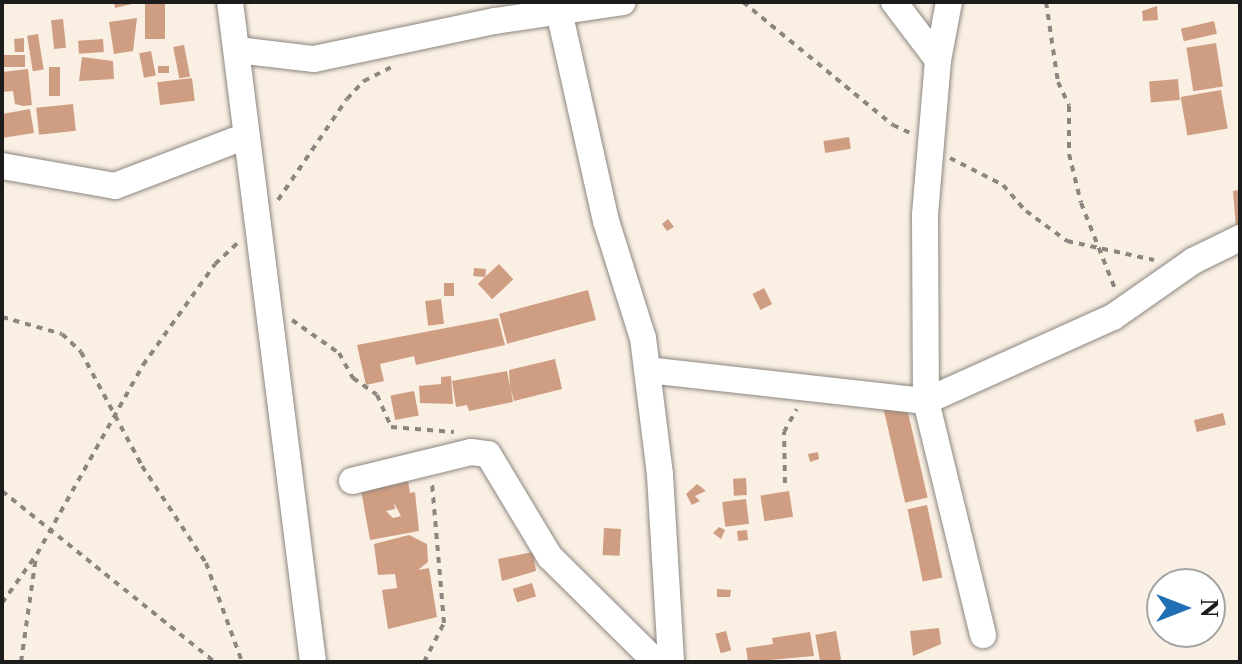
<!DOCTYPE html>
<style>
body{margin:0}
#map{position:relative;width:1242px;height:664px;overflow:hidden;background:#faefe3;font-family:"Libre Caslon Text",serif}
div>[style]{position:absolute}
.building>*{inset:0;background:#cf9e82;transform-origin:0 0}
.path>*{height:4px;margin-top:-2px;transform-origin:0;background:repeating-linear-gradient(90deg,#8b8680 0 6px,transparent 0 12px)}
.roads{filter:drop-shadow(0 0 2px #8b8680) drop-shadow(0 0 2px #8b8680)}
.minor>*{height:26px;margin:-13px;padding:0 13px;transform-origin:13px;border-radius:13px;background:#fff}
span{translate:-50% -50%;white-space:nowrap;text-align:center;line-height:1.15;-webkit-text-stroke:7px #fff;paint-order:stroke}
.frame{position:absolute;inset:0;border:4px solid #1c1c1c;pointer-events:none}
.north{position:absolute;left:1146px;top:568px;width:80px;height:80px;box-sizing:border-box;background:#fff;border:2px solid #a4a4a4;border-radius:50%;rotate:90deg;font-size:22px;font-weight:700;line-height:32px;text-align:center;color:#1c1c1c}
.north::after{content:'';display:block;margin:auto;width:28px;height:36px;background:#1f6fb2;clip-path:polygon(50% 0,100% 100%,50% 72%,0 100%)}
</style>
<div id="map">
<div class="building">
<div style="clip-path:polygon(114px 2px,136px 2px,136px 3px,115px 8px)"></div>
<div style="left:145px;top:2px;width:20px;height:37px"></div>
<div style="clip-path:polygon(1157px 6px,1158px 20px,1143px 21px,1142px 11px)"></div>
<div style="clip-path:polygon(137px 18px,133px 51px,114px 54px,109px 22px)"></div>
<div style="left:63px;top:19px;width:29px;height:12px;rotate:84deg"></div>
<div style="left:1214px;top:21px;width:13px;height:34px;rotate:77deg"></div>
<div style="left:38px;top:34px;width:36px;height:11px;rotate:81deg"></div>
<div style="clip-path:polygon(24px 38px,24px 52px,15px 52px,14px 39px)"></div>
<div style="left:103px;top:39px;width:13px;height:25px;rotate:86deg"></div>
<div style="left:1216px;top:43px;width:44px;height:30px;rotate:81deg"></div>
<div style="left:184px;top:45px;width:32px;height:11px;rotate:79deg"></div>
<div style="left:151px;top:51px;width:25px;height:12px;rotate:79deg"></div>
<div style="left:25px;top:55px;width:12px;height:23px;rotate:90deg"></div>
<div style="clip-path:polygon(82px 57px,113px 61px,114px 79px,79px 81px)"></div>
<div style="left:169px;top:66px;width:7px;height:11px;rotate:90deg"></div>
<div style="left:49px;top:67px;width:11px;height:29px"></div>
<div style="clip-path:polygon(28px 69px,32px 105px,23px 106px,15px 104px,13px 91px,2px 92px,2px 72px)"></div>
<div style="left:192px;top:78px;width:23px;height:35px;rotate:83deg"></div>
<div style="left:1178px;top:79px;width:21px;height:29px;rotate:85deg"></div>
<div style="left:1221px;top:90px;width:39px;height:41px;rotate:80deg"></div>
<div style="left:73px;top:104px;width:27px;height:37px;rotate:84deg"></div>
<div style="clip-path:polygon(30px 109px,34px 133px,2px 138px,2px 114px)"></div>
<div style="left:849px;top:137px;width:12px;height:26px;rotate:81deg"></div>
<div style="clip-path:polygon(1240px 190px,1240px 228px,1236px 228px,1233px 191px)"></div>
<div style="clip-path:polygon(668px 219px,674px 227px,667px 231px,662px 224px)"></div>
<div style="left:499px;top:264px;width:21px;height:29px;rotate:47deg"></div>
<div style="left:474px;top:268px;width:12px;height:8px;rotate:5deg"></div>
<div style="left:444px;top:283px;width:10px;height:13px"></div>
<div style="left:764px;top:288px;width:18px;height:13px;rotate:63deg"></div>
<div style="left:588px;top:290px;width:31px;height:92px;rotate:75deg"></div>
<div style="left:441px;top:299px;width:25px;height:16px;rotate:83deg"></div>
<div style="clip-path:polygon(498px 318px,505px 345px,416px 365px,414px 356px,380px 364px,384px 381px,366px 385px,357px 345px)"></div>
<div style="clip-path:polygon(555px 359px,562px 389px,514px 401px,511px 390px,513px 402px,469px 411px,467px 405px,456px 407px,452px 381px,507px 371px,510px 387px,509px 370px)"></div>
<div style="clip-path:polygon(451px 376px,453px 404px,420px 403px,419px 386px,441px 384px,441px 377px)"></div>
<div style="left:414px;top:391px;width:25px;height:24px;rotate:79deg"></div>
<div style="left:906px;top:404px;width:96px;height:23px;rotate:77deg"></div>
<div style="left:1223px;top:413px;width:12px;height:30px;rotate:76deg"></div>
<div style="clip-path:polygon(818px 452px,819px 459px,810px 462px,808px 454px)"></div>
<div style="left:746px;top:478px;width:17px;height:13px;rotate:87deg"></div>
<div style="clip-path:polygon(evenodd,408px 481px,410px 493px,415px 492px,419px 531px,370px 540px,361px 490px,408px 481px,394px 503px,401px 516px,393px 518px,386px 511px,395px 509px,394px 503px)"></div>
<div style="clip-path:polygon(697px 484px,706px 491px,695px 496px,700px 501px,692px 505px,686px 494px)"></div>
<div style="left:789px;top:491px;width:26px;height:29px;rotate:81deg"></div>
<div style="left:746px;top:499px;width:25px;height:24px;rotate:83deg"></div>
<div style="left:927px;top:505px;width:74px;height:20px;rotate:78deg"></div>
<div style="clip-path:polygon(719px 527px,725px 530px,721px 539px,713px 533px)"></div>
<div style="left:604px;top:528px;width:17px;height:27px;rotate:3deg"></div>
<div style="left:747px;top:530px;width:10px;height:10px;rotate:84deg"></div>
<div style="clip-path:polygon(409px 535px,427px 544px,428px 562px,418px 570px,429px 568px,437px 617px,388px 629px,382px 590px,397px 588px,395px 574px,378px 575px,374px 544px)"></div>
<div style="clip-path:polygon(533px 552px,536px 571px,502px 581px,498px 559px)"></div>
<div style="left:532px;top:583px;width:14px;height:20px;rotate:73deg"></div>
<div style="clip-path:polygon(717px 589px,731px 590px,730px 597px,717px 597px)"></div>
<div style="clip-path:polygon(939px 628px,941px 644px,913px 656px,910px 631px)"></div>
<div style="left:726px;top:631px;width:20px;height:11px;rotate:75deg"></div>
<div style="left:836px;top:631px;width:29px;height:21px;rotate:80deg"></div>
<div style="clip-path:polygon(810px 632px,814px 656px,748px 662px,746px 648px,773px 644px,772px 638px)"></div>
</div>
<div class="path">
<div style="left:743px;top:2px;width:194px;rotate:39.4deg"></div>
<div style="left:893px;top:125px;width:19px;rotate:25deg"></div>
<div style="left:1046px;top:2px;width:81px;rotate:81.5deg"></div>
<div style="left:1058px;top:82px;width:26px;rotate:65deg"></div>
<div style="left:1069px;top:106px;width:48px;rotate:90deg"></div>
<div style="left:1069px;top:154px;width:50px;rotate:76.2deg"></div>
<div style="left:1081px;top:203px;width:92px;rotate:68.4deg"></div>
<div style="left:950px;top:158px;width:59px;rotate:27deg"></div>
<div style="left:1003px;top:185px;width:35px;rotate:49deg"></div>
<div style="left:1026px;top:211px;width:51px;rotate:36.2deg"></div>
<div style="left:1067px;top:241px;width:89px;rotate:12.3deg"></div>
<div style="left:278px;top:200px;width:122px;rotate:-55.7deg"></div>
<div style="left:347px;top:99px;width:25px;rotate:-47deg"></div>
<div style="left:364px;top:81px;width:31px;rotate:-27deg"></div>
<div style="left:2px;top:317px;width:62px;rotate:15.8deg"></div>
<div style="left:62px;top:334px;width:26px;rotate:43deg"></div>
<div style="left:81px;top:352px;width:129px;rotate:61.8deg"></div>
<div style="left:142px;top:466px;width:116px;rotate:56.6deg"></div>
<div style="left:206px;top:563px;width:105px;rotate:70deg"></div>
<div style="left:292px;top:320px;width:57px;rotate:35.1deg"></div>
<div style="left:339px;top:353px;width:29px;rotate:61deg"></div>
<div style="left:353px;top:378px;width:29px;rotate:35deg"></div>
<div style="left:377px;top:395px;width:35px;rotate:66deg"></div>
<div style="left:391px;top:427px;width:63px;rotate:4.5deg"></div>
<div style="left:785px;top:483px;width:51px;rotate:-91.1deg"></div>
<div style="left:784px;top:432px;width:26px;rotate:-61deg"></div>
<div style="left:2px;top:491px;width:273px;rotate:38.8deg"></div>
<div style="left:2px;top:603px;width:60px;rotate:-54.5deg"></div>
<div style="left:37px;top:554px;width:217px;rotate:-60.7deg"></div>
<div style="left:143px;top:365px;width:124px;rotate:-54.5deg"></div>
<div style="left:215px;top:264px;width:33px;rotate:-43deg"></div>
<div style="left:21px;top:662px;width:106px;rotate:-81.9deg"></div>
<div style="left:424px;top:662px;width:44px;rotate:-62.9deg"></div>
<div style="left:444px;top:623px;width:141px;rotate:-94.9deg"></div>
</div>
<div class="roads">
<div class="minor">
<div style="left:230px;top:2px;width:665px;rotate:82.83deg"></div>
<div style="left:557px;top:2px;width:224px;rotate:77.4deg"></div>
<div style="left:606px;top:221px;width:123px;rotate:72.5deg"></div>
<div style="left:643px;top:338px;width:138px;rotate:82.9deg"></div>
<div style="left:660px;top:475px;width:187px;rotate:86.6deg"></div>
<div style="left:894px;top:2px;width:73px;rotate:52.8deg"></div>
<div style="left:949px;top:2px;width:59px;rotate:100.7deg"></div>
<div style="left:938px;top:60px;width:156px;rotate:94.8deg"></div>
<div style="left:925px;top:215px;width:186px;rotate:89.7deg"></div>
<div style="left:926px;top:401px;width:241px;rotate:76.3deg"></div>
<div style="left:237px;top:50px;width:78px;rotate:6.7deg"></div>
<div style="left:314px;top:59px;width:185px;rotate:-11.9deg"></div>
<div style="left:495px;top:21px;width:129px;rotate:-8.4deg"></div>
<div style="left:2px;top:166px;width:115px;rotate:10deg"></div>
<div style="left:115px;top:186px;width:140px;rotate:-20.9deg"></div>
<div style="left:648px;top:370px;width:280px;rotate:6.4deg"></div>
<div style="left:926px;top:401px;width:205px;rotate:-24.2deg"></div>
<div style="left:1113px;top:317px;width:98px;rotate:-35deg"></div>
<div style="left:1193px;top:261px;width:52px;rotate:-26.1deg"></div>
<div style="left:352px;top:481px;width:122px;rotate:-13.7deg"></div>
<div style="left:471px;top:452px;width:17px;rotate:7deg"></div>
<div style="left:488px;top:454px;width:120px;rotate:59deg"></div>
<div style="left:550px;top:557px;width:149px;rotate:44.7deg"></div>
</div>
</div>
<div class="frame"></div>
<div class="north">N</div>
</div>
